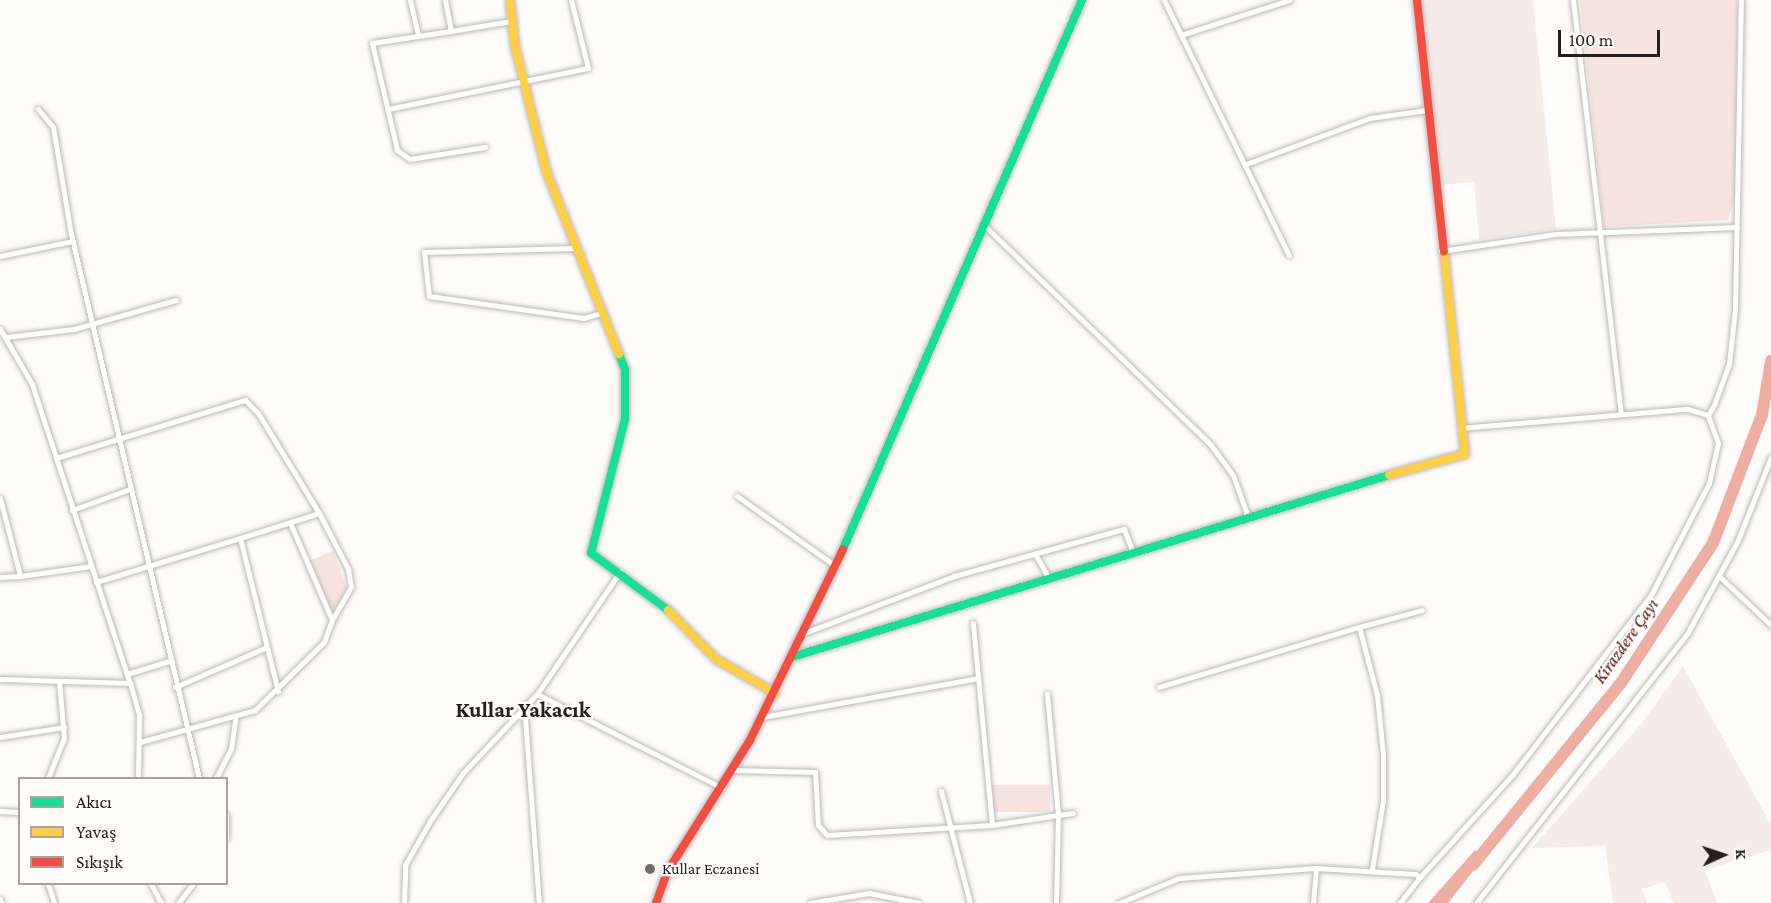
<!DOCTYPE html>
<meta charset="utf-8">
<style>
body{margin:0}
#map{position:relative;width:1771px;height:903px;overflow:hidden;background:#fdfcfb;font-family:"Crimson Pro",serif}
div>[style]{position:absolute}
.built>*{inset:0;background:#f5ecea}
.green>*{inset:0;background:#f8e4df;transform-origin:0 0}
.water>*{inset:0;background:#edb0a0}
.river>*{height:12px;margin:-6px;padding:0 6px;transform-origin:6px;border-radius:6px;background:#edb0a0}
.roads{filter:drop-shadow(0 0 2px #bcb9b8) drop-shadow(0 0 2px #bcb9b8)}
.street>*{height:5px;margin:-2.5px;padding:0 2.5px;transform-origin:2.5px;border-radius:2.5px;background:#fffffe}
.fast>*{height:8px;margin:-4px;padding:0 4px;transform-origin:4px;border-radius:4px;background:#16e098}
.slow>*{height:8px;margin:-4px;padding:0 4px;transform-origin:4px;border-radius:4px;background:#ffcf43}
.jam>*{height:8px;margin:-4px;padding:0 4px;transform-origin:4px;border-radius:4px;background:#f24e42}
.dots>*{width:16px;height:16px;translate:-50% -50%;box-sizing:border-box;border:3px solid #fefbfa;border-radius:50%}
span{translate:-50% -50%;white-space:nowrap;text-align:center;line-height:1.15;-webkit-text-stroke:4.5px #fefbfa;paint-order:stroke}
.poi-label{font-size:16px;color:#241f1e}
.left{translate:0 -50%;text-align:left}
.water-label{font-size:18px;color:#4e180b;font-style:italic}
.district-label{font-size:22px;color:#241f1e;font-weight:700}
.legend{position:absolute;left:18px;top:777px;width:210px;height:108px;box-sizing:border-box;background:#fefbfa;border:2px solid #a7a3a2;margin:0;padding:8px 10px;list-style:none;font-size:18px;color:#241f1e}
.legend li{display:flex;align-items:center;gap:12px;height:30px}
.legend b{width:30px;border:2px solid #a7a3a2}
.north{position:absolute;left:1693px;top:825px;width:60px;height:60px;-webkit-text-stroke:4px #fefbfa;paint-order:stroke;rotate:87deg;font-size:16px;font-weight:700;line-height:24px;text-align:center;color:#241f1e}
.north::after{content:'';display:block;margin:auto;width:21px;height:27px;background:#241f1e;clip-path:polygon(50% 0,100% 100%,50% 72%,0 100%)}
.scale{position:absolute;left:1558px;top:30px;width:102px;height:27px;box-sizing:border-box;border:3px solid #241f1e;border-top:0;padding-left:8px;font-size:18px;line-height:21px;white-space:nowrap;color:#241f1e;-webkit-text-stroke:4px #fefbfa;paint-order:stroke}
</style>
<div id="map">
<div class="built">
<div style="clip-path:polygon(1421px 0,1533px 0,1556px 229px,1479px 240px,1474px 182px,1441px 185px)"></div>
<div style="clip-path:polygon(1683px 666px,1771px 824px,1771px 850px,1705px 870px,1717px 903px,1673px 903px,1665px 882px,1642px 889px,1647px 903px,1613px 903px,1605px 846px,1532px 848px,1642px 723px)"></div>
</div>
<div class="green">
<div style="clip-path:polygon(1580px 0,1737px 0,1736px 194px,1728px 220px,1604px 227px)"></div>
<div style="clip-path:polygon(333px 551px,346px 587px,338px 606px,330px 610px,309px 561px)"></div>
<div style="left:1050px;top:785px;width:27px;height:58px;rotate:90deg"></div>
</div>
<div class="water">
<div style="clip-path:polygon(1475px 850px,1485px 856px,1448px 903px,1428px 903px)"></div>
</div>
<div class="river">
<div style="left:1473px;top:865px;width:235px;rotate:-50.9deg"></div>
<div style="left:1621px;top:683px;width:168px;rotate:-56.7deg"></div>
<div style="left:1713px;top:543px;width:137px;rotate:-69.1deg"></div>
<div style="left:1762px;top:415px;width:55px;rotate:-80.5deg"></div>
</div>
<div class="roads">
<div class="street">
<div style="left:410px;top:0;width:35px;rotate:77deg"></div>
<div style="left:445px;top:0;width:32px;rotate:79deg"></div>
<div style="left:451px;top:31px;width:61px;rotate:-9.5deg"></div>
<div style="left:1164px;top:0;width:39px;rotate:64deg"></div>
<div style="left:1181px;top:35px;width:114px;rotate:-18deg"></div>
<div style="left:1573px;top:0;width:416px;rotate:83.4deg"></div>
<div style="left:451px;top:31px;width:80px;rotate:171.4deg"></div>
<div style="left:372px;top:43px;width:110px;rotate:76.8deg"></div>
<div style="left:397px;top:150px;width:16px;rotate:35deg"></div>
<div style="left:410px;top:159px;width:76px;rotate:-9.1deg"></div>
<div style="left:1181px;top:35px;width:245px;rotate:63.9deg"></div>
<div style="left:38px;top:109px;width:23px;rotate:50deg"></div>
<div style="left:53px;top:127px;width:109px;rotate:80.5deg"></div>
<div style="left:71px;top:234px;width:559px;rotate:76.76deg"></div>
<div style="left:388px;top:109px;width:204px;rotate:-11.6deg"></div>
<div style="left:588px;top:68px;width:70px;rotate:-104deg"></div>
<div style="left:1246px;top:164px;width:132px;rotate:-20.4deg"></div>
<div style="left:1370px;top:118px;width:57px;rotate:-8.1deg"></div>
<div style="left:984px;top:225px;width:316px;rotate:44.1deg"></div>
<div style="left:1211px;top:445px;width:37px;rotate:54deg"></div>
<div style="left:1233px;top:475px;width:41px;rotate:70.3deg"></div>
<div style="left:575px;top:248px;width:151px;rotate:178.5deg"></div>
<div style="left:424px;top:252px;width:44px;rotate:83.5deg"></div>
<div style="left:429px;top:296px;width:156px;rotate:8.1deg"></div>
<div style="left:583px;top:318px;width:20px;rotate:-15deg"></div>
<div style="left:1441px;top:251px;width:116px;rotate:-8.4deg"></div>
<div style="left:1556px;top:234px;width:181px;rotate:-2.2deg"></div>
<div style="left:0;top:256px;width:75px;rotate:-11.6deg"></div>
<div style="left:0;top:329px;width:64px;rotate:59.8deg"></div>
<div style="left:32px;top:384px;width:315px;rotate:71.9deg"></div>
<div style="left:130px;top:683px;width:33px;rotate:74deg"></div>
<div style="left:139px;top:715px;width:63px;rotate:90.9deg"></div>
<div style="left:6px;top:337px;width:68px;rotate:-6.7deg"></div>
<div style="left:74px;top:329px;width:106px;rotate:-15.9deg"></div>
<div style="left:1460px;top:428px;width:229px;rotate:-4.8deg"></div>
<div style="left:1688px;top:409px;width:21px;rotate:17deg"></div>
<div style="left:1708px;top:415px;width:12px;rotate:-59deg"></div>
<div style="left:1714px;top:405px;width:44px;rotate:-69.9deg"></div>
<div style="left:1729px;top:364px;width:55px;rotate:-83.8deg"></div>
<div style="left:1735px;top:309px;width:309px;rotate:-88.9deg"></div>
<div style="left:56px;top:458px;width:198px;rotate:-17.1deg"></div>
<div style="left:245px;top:400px;width:18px;rotate:45deg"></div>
<div style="left:258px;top:413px;width:117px;rotate:58.6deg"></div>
<div style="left:319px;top:513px;width:83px;rotate:162.4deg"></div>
<div style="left:240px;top:538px;width:158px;rotate:76.1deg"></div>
<div style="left:737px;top:496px;width:119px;rotate:35.4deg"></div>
<div style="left:0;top:498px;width:81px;rotate:75.6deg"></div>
<div style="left:20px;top:576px;width:20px;rotate:177deg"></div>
<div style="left:72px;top:510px;width:62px;rotate:-19.9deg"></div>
<div style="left:319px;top:513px;width:63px;rotate:62.6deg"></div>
<div style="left:348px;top:569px;width:18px;rotate:81deg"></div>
<div style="left:351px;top:587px;width:38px;rotate:120deg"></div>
<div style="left:1035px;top:554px;width:28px;rotate:60deg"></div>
<div style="left:20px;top:576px;width:72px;rotate:-8deg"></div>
<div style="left:1720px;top:577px;width:70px;rotate:43.3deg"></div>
<div style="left:96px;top:582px;width:151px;rotate:-17deg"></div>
<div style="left:804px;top:633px;width:160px;rotate:-20.8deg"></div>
<div style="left:954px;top:576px;width:176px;rotate:-15.5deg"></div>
<div style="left:1124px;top:529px;width:22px;rotate:69deg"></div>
<div style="left:127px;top:674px;width:44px;rotate:-17.2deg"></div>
<div style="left:0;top:679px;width:130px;rotate:1.8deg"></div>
<div style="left:175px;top:687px;width:100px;rotate:-23.5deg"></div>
<div style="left:1159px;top:687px;width:209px;rotate:-16.7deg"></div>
<div style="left:537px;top:694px;width:208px;rotate:26.9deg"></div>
<div style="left:1047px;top:694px;width:121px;rotate:84.8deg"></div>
<div style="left:1058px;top:815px;width:15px;rotate:-8deg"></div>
<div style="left:524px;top:705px;width:199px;rotate:85.7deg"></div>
<div style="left:762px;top:717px;width:219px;rotate:-10.2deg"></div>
<div style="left:0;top:737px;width:65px;rotate:-8.9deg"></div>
<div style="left:140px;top:742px;width:119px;rotate:-15.5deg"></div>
<div style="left:255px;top:710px;width:97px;rotate:-44.6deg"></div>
<div style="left:324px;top:642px;width:23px;rotate:-70deg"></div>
<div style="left:332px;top:620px;width:103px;rotate:-113.3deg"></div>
<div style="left:733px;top:770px;width:82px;rotate:1.4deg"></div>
<div style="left:815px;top:772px;width:53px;rotate:86.8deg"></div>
<div style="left:818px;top:825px;width:13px;rotate:48deg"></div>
<div style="left:827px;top:835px;width:165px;rotate:-3.5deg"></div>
<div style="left:992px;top:825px;width:203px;rotate:-95.4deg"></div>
<div style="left:48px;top:778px;width:43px;rotate:-68.2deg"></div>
<div style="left:64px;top:738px;width:57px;rotate:-95deg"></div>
<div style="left:216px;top:778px;width:33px;rotate:-63deg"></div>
<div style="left:231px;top:749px;width:30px;rotate:-82deg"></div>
<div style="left:941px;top:791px;width:116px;rotate:75.5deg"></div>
<div style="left:0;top:811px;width:20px;rotate:3deg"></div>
<div style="left:226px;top:815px;width:23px;rotate:90deg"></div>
<div style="left:992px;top:825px;width:67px;rotate:-8.6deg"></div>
<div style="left:1058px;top:815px;width:88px;rotate:91.3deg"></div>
<div style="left:1372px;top:869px;width:70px;rotate:-80.9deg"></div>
<div style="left:1383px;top:800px;width:45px;rotate:-90deg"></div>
<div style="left:1383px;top:755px;width:60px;rotate:-95.7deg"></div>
<div style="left:1377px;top:695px;width:70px;rotate:-104.8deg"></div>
<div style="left:1359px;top:627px;width:65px;rotate:-15.1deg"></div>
<div style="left:1420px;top:877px;width:139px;rotate:-47.9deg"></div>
<div style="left:1513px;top:774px;width:226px;rotate:-52.4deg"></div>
<div style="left:1651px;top:595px;width:126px;rotate:-62.6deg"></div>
<div style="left:1709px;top:483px;width:41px;rotate:-77.3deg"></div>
<div style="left:1718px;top:443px;width:30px;rotate:-110deg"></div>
<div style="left:48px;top:884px;width:20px;rotate:72deg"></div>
<div style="left:151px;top:884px;width:21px;rotate:62deg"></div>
<div style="left:0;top:899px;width:4px;rotate:76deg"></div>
<div style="left:178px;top:903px;width:24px;rotate:-52deg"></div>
<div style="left:404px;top:903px;width:38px;rotate:-88deg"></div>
<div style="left:405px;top:865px;width:51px;rotate:-60.4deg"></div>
<div style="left:430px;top:821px;width:58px;rotate:-55.5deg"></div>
<div style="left:463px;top:773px;width:108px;rotate:-46.9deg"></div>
<div style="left:537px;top:694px;width:148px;rotate:-55.8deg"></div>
<div style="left:810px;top:903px;width:60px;rotate:-9.6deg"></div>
<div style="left:869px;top:893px;width:51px;rotate:11.3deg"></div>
<div style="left:1119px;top:903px;width:65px;rotate:-22.6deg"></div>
<div style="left:1179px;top:878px;width:137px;rotate:-4.2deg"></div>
<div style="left:1316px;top:868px;width:99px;rotate:3.5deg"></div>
<div style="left:1415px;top:874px;width:6px;rotate:31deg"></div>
<div style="left:1420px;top:877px;width:33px;rotate:128deg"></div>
<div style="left:1313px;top:903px;width:35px;rotate:-85deg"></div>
<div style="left:1476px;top:903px;width:342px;rotate:-51.9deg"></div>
<div style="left:1687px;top:634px;width:107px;rotate:-61.5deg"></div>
<div style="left:1738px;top:540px;width:89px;rotate:-68.3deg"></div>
</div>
<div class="fast">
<div style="left:619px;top:354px;width:17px;rotate:69deg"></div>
<div style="left:625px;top:370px;width:49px;rotate:90deg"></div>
<div style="left:625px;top:419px;width:138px;rotate:104.2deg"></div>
<div style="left:591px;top:553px;width:96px;rotate:36.5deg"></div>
<div style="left:843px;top:549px;width:599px;rotate:-66.47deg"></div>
<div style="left:792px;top:657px;width:624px;rotate:-16.95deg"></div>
</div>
<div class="slow">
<div style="left:510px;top:0;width:46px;rotate:83.8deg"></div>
<div style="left:515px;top:46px;width:131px;rotate:75.9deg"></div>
<div style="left:547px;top:173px;width:195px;rotate:68.3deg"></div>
<div style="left:1389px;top:475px;width:79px;rotate:-15.4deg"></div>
<div style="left:1465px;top:454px;width:203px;rotate:-95.9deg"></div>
<div style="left:668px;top:610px;width:69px;rotate:45.6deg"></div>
<div style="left:716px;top:659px;width:68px;rotate:30deg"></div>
</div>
<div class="jam">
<div style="left:1417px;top:0;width:253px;rotate:83.9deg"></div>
<div style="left:656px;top:903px;width:33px;rotate:-70deg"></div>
<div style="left:667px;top:872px;width:156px;rotate:-57.8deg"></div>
<div style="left:750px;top:740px;width:212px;rotate:-64deg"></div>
</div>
</div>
<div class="dots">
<div style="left:650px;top:869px;background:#706c6b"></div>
</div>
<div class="poi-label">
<span class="left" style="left:662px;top:869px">Kullar Eczanesi</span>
</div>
<div class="water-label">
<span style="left:1626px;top:641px;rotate:-55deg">Kirazdere Çayı</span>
</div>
<div class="district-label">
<span style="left:523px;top:710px">Kullar Yakacık</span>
</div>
<ul class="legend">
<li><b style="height:8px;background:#16e098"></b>Akıcı</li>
<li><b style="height:8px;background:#ffcf43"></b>Yavaş</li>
<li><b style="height:8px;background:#f24e42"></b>Sıkışık</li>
</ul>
<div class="north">K</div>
<div class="scale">100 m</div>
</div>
